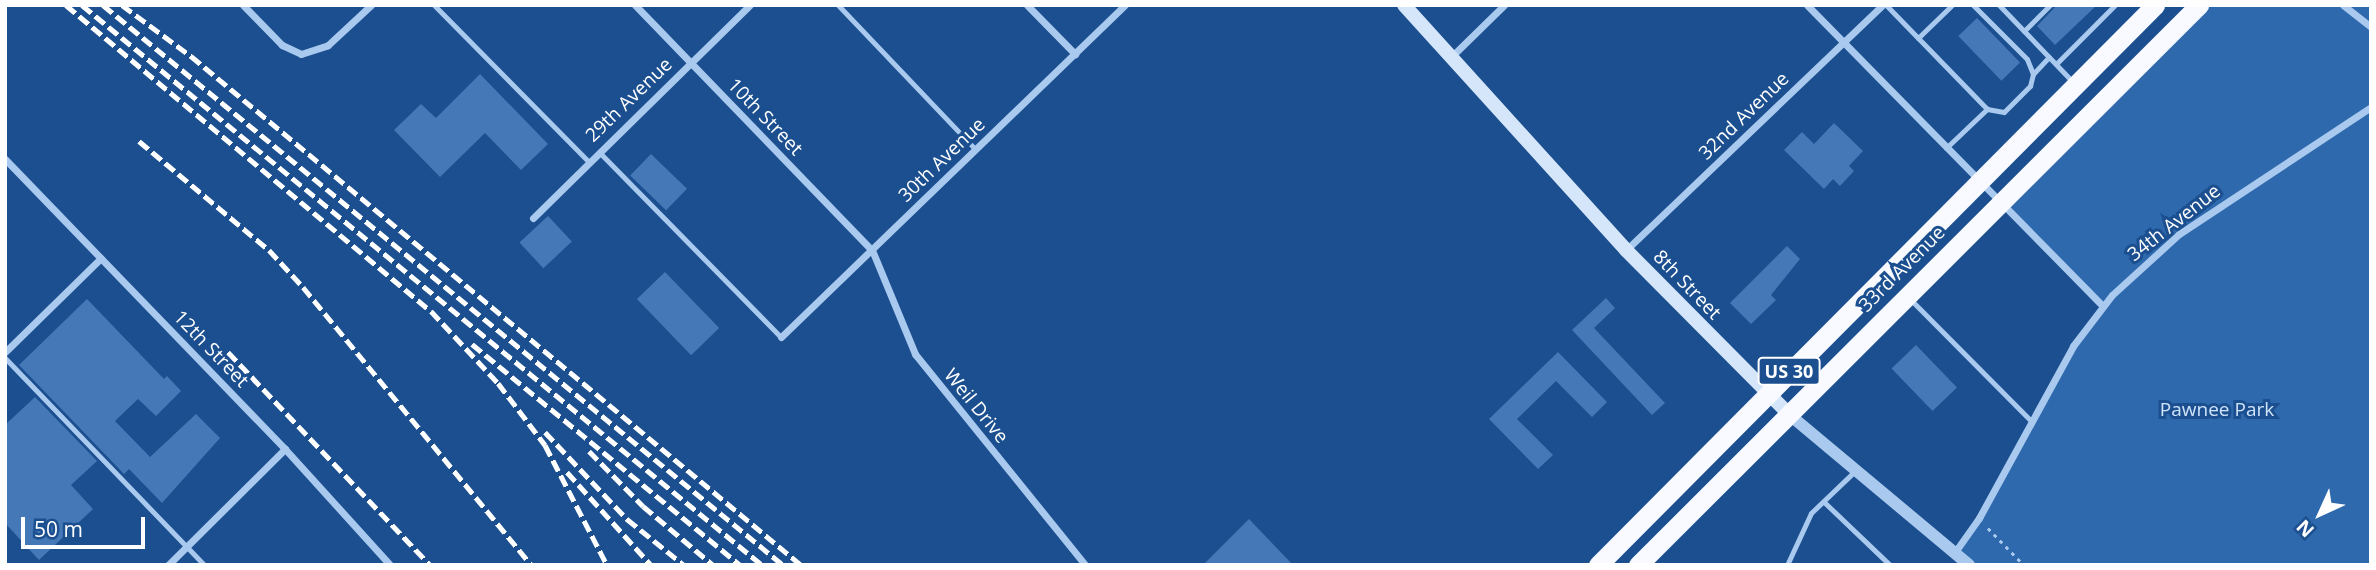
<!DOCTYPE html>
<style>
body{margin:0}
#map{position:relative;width:2376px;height:570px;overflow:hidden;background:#1b4f8f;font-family:"Open Sans",sans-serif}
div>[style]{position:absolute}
.green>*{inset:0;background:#2e69ad}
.building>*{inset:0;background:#4478b7;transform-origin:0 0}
.path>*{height:2.5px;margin-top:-1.25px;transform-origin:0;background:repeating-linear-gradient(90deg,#a9c9ee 0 3.5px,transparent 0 8.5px)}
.service>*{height:5px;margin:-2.5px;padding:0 2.5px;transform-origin:2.5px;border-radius:2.5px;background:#a9c9ee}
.minor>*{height:7px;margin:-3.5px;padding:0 3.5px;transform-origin:3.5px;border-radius:3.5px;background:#a9c9ee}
.tertiary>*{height:12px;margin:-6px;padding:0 6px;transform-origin:6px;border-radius:6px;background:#a9c9ee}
.secondary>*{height:14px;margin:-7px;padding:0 7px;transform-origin:7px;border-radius:7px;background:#d6e6fa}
.trunk>*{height:19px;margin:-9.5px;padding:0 9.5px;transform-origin:9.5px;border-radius:9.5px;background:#f8faff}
.rail>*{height:5px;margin-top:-2.5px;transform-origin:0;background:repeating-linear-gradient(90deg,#fff 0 12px,transparent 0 17px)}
span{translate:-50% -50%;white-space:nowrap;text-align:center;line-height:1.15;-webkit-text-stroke:6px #1b4f8f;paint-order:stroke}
.shield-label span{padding:2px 5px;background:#1b4f8f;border:2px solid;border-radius:5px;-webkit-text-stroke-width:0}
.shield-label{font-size:18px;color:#fff;font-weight:700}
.street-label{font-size:19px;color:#fff}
.park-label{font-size:19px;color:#cfe3fa}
.frame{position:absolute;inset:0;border:7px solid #fff;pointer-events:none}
.north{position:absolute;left:2285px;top:479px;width:70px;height:70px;-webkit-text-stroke:5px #1b4f8f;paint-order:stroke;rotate:225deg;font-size:19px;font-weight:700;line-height:28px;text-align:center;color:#fff}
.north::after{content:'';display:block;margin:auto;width:24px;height:32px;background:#fff;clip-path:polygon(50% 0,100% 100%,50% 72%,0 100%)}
.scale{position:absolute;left:21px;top:517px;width:124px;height:32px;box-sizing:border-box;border:4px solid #fff;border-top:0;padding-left:9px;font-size:21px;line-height:24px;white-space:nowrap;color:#fff;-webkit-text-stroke:5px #1b4f8f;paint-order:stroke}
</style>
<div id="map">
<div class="green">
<div style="clip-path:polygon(2199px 5px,2371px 5px,2371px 565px,1969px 565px,1955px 552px,1979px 518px,2073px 346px,2103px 306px,1999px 203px)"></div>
</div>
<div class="building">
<div style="clip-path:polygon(2057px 5px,2097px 5px,2055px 45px,2037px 26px)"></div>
<div style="left:1977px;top:18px;width:62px;height:26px;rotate:46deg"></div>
<div style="clip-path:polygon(480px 74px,548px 144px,521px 170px,485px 133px,440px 177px,394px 130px,421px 104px,436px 118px)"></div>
<div style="clip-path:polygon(1834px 123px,1863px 151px,1849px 166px,1854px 171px,1840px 186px,1833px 179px,1824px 189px,1784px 150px,1802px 132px,1814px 144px)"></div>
<div style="left:651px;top:154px;width:50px;height:30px;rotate:44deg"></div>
<div style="left:548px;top:216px;width:35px;height:39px;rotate:47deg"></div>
<div style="clip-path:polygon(1787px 246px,1800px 259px,1771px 295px,1776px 300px,1751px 324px,1730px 303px)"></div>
<div style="left:665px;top:272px;width:78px;height:39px;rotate:46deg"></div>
<div style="clip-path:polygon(1606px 298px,1615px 308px,1594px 328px,1665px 403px,1652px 415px,1572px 330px)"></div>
<div style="clip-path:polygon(87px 299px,164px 379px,167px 376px,181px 391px,156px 416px,138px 399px,115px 421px,150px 457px,196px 414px,220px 438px,162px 503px,129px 469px,124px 474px,19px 365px)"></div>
<div style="left:1916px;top:345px;width:59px;height:34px;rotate:46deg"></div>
<div style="clip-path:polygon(1558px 352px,1607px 402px,1592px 417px,1556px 381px,1517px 419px,1553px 455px,1538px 469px,1489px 419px)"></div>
<div style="clip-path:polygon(35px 397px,97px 461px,71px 485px,93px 509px,39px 560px,5px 523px,5px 425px)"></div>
<div style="clip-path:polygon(1249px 519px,1293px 565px,1203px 565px)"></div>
</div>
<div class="path">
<div style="left:1988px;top:528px;width:52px;rotate:45.8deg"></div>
</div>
<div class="service">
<div style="left:434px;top:5px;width:221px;rotate:45.4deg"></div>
<div style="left:838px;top:5px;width:199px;rotate:46.4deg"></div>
<div style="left:1886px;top:5px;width:145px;rotate:45.8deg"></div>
<div style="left:1987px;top:109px;width:17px;rotate:10deg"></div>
<div style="left:2004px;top:112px;width:37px;rotate:-45deg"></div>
<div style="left:2030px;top:86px;width:12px;rotate:-76deg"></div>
<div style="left:2033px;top:74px;width:16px;rotate:-112deg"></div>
<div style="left:2027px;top:59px;width:76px;rotate:-135deg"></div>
<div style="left:1999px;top:5px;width:105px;rotate:46.2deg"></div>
<div style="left:2024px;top:31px;width:37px;rotate:-45deg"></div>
<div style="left:1918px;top:38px;width:47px;rotate:-44.1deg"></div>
<div style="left:2056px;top:64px;width:83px;rotate:-45deg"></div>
<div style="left:2033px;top:74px;width:23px;rotate:-47deg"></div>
<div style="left:1946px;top:148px;width:57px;rotate:-43.6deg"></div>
<div style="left:599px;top:152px;width:260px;rotate:45.5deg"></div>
<div style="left:1909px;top:298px;width:173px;rotate:45.2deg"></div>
<div style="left:5px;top:358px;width:287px;rotate:46.1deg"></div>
<div style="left:1824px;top:502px;width:91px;rotate:43.7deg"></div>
<div style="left:1787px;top:565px;width:57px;rotate:-65.2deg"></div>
<div style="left:1811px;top:513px;width:62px;rotate:-43.7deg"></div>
</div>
<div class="minor">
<div style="left:243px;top:5px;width:56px;rotate:45.7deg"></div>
<div style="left:282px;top:45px;width:21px;rotate:25deg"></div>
<div style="left:301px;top:54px;width:28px;rotate:-18deg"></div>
<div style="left:328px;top:45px;width:59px;rotate:-42.9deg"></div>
<div style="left:635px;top:5px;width:341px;rotate:46deg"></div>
<div style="left:872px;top:250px;width:113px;rotate:67.5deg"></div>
<div style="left:915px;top:354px;width:271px;rotate:51.1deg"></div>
<div style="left:1027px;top:5px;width:69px;rotate:45.6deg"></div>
<div style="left:1807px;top:5px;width:422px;rotate:45.5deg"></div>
<div style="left:2343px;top:5px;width:36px;rotate:38deg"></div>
<div style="left:1452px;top:56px;width:73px;rotate:-44.4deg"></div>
<div style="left:5px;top:159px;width:403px;rotate:46deg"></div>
<div style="left:285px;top:449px;width:156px;rotate:47.8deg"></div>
<div style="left:533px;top:218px;width:304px;rotate:-44.5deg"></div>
<div style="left:1626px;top:250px;width:354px;rotate:-43.7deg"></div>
<div style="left:781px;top:337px;width:478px;rotate:-44deg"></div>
<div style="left:5px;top:352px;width:134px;rotate:-44.4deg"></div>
<div style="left:1955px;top:552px;width:42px;rotate:-54.8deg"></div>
<div style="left:1979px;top:518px;width:196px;rotate:-61.3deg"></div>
<div style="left:2073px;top:346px;width:64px;rotate:-52.6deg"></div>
<div style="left:2112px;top:295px;width:91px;rotate:-42.3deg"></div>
<div style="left:2179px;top:234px;width:230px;rotate:-33.5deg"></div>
<div style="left:168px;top:565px;width:165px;rotate:-44.8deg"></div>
</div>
<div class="tertiary">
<div style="left:1791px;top:416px;width:232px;rotate:39.9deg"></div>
</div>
<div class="secondary">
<div style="left:1404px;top:5px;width:331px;rotate:47.8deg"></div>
<div style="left:1626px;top:250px;width:234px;rotate:45.2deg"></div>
</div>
<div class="trunk">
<div style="left:1598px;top:565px;width:790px;rotate:-45.15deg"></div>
<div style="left:1638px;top:565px;width:793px;rotate:-44.95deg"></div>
</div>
<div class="rail">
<div style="left:66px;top:5px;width:476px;rotate:40deg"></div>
<div style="left:431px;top:311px;width:98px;rotate:47.1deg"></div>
<div style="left:498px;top:383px;width:78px;rotate:52.8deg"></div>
<div style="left:545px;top:445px;width:135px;rotate:62.7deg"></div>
<div style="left:82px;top:5px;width:881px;rotate:39.47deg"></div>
<div style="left:103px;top:5px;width:881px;rotate:39.47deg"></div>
<div style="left:122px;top:5px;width:86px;rotate:36.5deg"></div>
<div style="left:191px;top:56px;width:794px;rotate:39.84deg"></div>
<div style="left:139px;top:141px;width:170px;rotate:40deg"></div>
<div style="left:269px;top:250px;width:50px;rotate:47.4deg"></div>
<div style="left:303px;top:287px;width:360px;rotate:50.6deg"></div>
<div style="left:472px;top:344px;width:347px;rotate:39.5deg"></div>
<div style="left:228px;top:352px;width:294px;rotate:46.5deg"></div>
<div style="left:545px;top:432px;width:120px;rotate:46.7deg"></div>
<div style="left:627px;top:519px;width:73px;rotate:38.9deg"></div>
<div style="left:589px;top:451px;width:77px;rotate:45.5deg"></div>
<div style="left:643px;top:506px;width:92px;rotate:40.1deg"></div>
<div style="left:567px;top:472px;width:125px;rotate:47.9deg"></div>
</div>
<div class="shield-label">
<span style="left:1789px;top:371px">US 30</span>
</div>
<div class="street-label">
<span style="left:629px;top:100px;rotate:-44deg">29th Avenue</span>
<span style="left:1744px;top:116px;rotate:-44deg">32nd Avenue</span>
<span style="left:765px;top:117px;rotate:46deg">10th Street</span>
<span style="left:942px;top:160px;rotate:-44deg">30th Avenue</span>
<span style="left:2174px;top:223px;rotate:-38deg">34th Avenue</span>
<span style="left:1902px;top:269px;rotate:-45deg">33rd Avenue</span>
<span style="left:1687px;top:285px;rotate:46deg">8th Street</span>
<span style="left:211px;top:349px;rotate:46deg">12th Street</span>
<span style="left:976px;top:406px;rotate:51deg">Weil Drive</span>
</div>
<div class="park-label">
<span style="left:2217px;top:410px">Pawnee Park</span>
</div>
<div class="frame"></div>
<div class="north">N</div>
<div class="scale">50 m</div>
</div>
